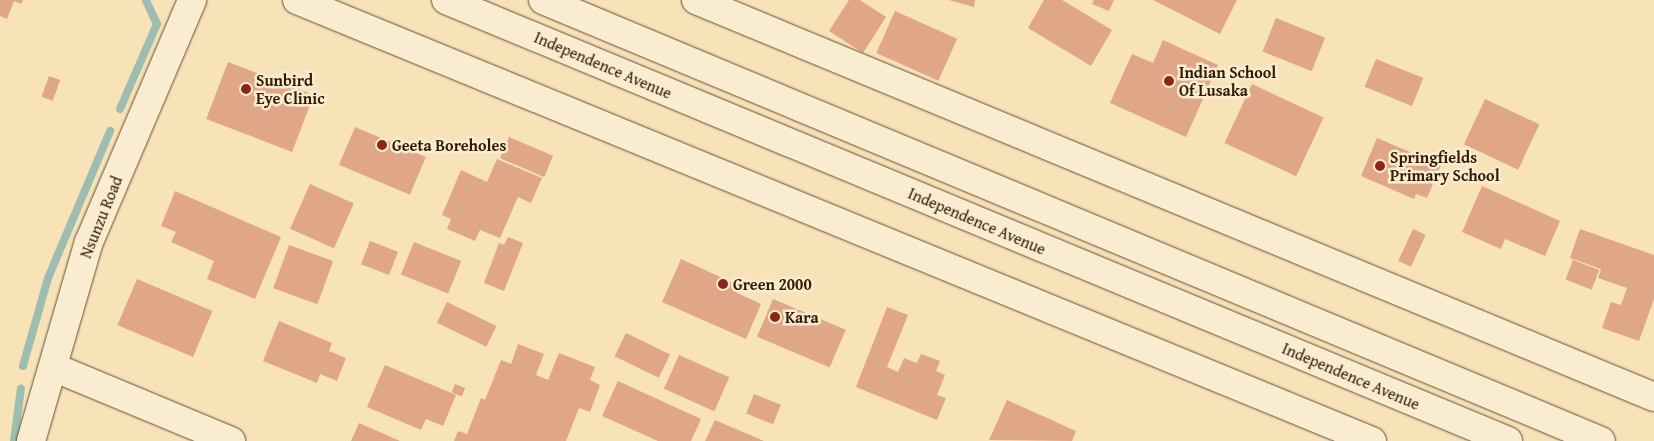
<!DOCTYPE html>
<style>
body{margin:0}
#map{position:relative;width:1654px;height:441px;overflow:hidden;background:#f8e2b8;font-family:"Gentium Book Plus",serif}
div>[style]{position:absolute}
.stream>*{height:8px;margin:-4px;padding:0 4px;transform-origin:4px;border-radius:4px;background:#9dbdb0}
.building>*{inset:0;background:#dfa688;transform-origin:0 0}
.roads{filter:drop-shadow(0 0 1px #624e31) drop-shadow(0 0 1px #624e31)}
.minor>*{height:28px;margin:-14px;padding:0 14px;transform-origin:14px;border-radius:14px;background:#faecd1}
.tertiary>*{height:28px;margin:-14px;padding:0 14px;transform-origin:14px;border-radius:14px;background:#faecd1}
.secondary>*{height:28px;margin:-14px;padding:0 14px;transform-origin:14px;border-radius:14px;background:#faecd1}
.dots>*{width:14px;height:14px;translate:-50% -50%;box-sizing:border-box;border:2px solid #faecd1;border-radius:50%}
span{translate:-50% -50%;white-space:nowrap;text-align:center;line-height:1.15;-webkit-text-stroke:5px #faecd1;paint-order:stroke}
.street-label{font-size:16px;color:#301c04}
.poi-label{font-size:16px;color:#301c04;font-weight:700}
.left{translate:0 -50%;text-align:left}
</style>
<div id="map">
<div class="stream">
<div style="left:120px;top:109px;width:93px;rotate:-66.5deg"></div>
<div style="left:157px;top:24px;width:26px;rotate:-115deg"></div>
<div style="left:23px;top:366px;width:91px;rotate:-74.1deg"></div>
<div style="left:48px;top:278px;width:160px;rotate:-67.1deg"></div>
<div style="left:14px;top:441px;width:53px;rotate:-82.5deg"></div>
</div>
<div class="building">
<div style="clip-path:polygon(0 0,23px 0,21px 4px,14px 1px,7px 19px,0 16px)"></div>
<div style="clip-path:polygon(849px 0,860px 0,886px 17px,863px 53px,829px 31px)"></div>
<div style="clip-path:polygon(949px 0,975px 0,974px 7px)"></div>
<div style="clip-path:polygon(1044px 0,1062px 0,1112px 30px,1091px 66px,1028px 28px)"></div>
<div style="clip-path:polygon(1094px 0,1114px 0,1109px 11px,1092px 4px)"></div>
<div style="clip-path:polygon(1153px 0,1237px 0,1220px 34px)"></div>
<div style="left:895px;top:11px;width:68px;height:46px;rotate:24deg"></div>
<div style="left:1276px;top:18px;width:53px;height:36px;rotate:22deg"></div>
<div style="clip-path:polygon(1163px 40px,1218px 65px,1186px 137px,1110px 103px,1132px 54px,1153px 63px)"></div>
<div style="left:1376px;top:59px;width:51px;height:30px;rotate:22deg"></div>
<div style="left:228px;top:62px;width:92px;height:61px;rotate:21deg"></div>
<div style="left:49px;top:76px;width:12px;height:22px;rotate:20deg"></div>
<div style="left:1252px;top:84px;width:79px;height:65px;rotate:25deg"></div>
<div style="left:1485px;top:99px;width:60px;height:50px;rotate:25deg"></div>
<div style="left:355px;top:127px;width:77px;height:41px;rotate:23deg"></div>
<div style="left:509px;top:137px;width:48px;height:23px;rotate:23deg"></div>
<div style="clip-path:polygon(1377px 138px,1441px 165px,1427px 198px,1416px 194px,1414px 199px,1361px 176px)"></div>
<div style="clip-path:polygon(497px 159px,542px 178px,531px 203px,518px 197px,500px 238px,480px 230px,475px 241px,447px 229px,451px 219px,442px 215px,461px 170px,487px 182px)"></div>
<div style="left:310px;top:184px;width:48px;height:49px;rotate:24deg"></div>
<div style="clip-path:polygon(1482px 186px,1560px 221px,1545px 256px,1505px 239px,1501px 249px,1462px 232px)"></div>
<div style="clip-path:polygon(175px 191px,281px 237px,255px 299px,207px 279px,214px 261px,171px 242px,176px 232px,161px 226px)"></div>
<div style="left:1413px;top:229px;width:14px;height:35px;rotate:25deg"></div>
<div style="clip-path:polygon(1580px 229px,1654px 255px,1654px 299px,1639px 341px,1602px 328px,1611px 302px,1621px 305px,1627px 288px,1598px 278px,1601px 269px,1570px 258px)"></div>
<div style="clip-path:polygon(508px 237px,523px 243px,504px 291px,484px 283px,499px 243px,504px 245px)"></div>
<div style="left:370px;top:241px;width:30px;height:25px;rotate:21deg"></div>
<div style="left:414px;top:242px;width:51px;height:35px;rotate:22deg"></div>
<div style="left:289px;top:245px;width:47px;height:46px;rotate:20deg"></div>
<div style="clip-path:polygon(681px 259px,740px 286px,737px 293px,761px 304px,746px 339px,662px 302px)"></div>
<div style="left:1573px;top:260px;width:28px;height:21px;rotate:21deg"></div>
<div style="left:137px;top:279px;width:82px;height:50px;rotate:23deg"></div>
<div style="left:773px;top:299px;width:79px;height:41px;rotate:23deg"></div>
<div style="left:447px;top:302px;width:55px;height:23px;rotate:26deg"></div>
<div style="clip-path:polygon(887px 307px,908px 315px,887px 367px,898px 372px,904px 358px,917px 363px,921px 354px,940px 361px,936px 371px,945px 375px,937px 395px,946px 398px,937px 420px,856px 387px)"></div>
<div style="clip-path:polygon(279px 321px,332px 343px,329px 351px,346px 358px,337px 381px,320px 374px,317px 383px,263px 361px)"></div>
<div style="left:626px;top:333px;width:49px;height:26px;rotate:26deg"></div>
<div style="clip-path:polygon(518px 344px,544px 354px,536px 375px,548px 380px,559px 353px,595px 367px,590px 380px,600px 385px,590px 412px,579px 408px,566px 441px,454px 441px,458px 431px,467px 434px,481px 398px,485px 400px,501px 360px,511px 364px)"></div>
<div style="left:679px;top:355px;width:55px;height:37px;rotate:24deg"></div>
<div style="clip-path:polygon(385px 365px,456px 395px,443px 426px,426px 419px,421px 430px,367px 407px)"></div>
<div style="clip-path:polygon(618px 381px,701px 419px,691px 441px,658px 441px,602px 416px)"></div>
<div style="left:455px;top:384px;width:11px;height:9px;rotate:22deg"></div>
<div style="left:754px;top:394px;width:29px;height:21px;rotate:22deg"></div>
<div style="clip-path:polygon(1007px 400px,1076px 431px,1072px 441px,989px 440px)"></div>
<div style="clip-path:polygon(715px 420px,764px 441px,705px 441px)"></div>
<div style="clip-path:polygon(359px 423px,400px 441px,351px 441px)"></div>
</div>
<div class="roads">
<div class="minor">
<div style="left:297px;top:0;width:1162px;rotate:22.31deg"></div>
<div style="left:696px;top:0;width:1037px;rotate:22.51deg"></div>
<div style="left:53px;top:367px;width:193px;rotate:22.6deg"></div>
</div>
<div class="tertiary">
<div style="left:31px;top:441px;width:207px;rotate:-73.8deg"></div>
<div style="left:89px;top:242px;width:263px;rotate:-66.9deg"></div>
</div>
<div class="secondary">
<div style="left:446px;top:0;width:1150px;rotate:22.55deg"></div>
<div style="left:543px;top:0;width:1146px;rotate:22.63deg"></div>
</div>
</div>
<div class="dots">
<div style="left:1169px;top:81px;background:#8f2418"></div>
<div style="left:246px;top:89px;background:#8f2418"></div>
<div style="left:382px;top:145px;background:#8f2418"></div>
<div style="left:1380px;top:166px;background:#8f2418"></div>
<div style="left:723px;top:284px;background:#8f2418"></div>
<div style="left:775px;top:317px;background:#8f2418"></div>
</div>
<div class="street-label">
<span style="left:603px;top:65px;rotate:23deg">Independence Avenue</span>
<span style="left:101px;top:217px;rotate:-68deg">Nsunzu Road</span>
<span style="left:977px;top:221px;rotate:23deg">Independence Avenue</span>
<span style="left:1351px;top:376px;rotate:23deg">Independence Avenue</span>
</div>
<div class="poi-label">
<span class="left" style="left:1179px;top:81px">Indian School<br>Of Lusaka</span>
<span class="left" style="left:256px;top:89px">Sunbird<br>Eye Clinic</span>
<span class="left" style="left:392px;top:145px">Geeta Boreholes</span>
<span class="left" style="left:1390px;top:166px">Springfields<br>Primary School</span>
<span class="left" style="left:733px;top:284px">Green 2000</span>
<span class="left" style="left:785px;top:317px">Kara</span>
</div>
</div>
